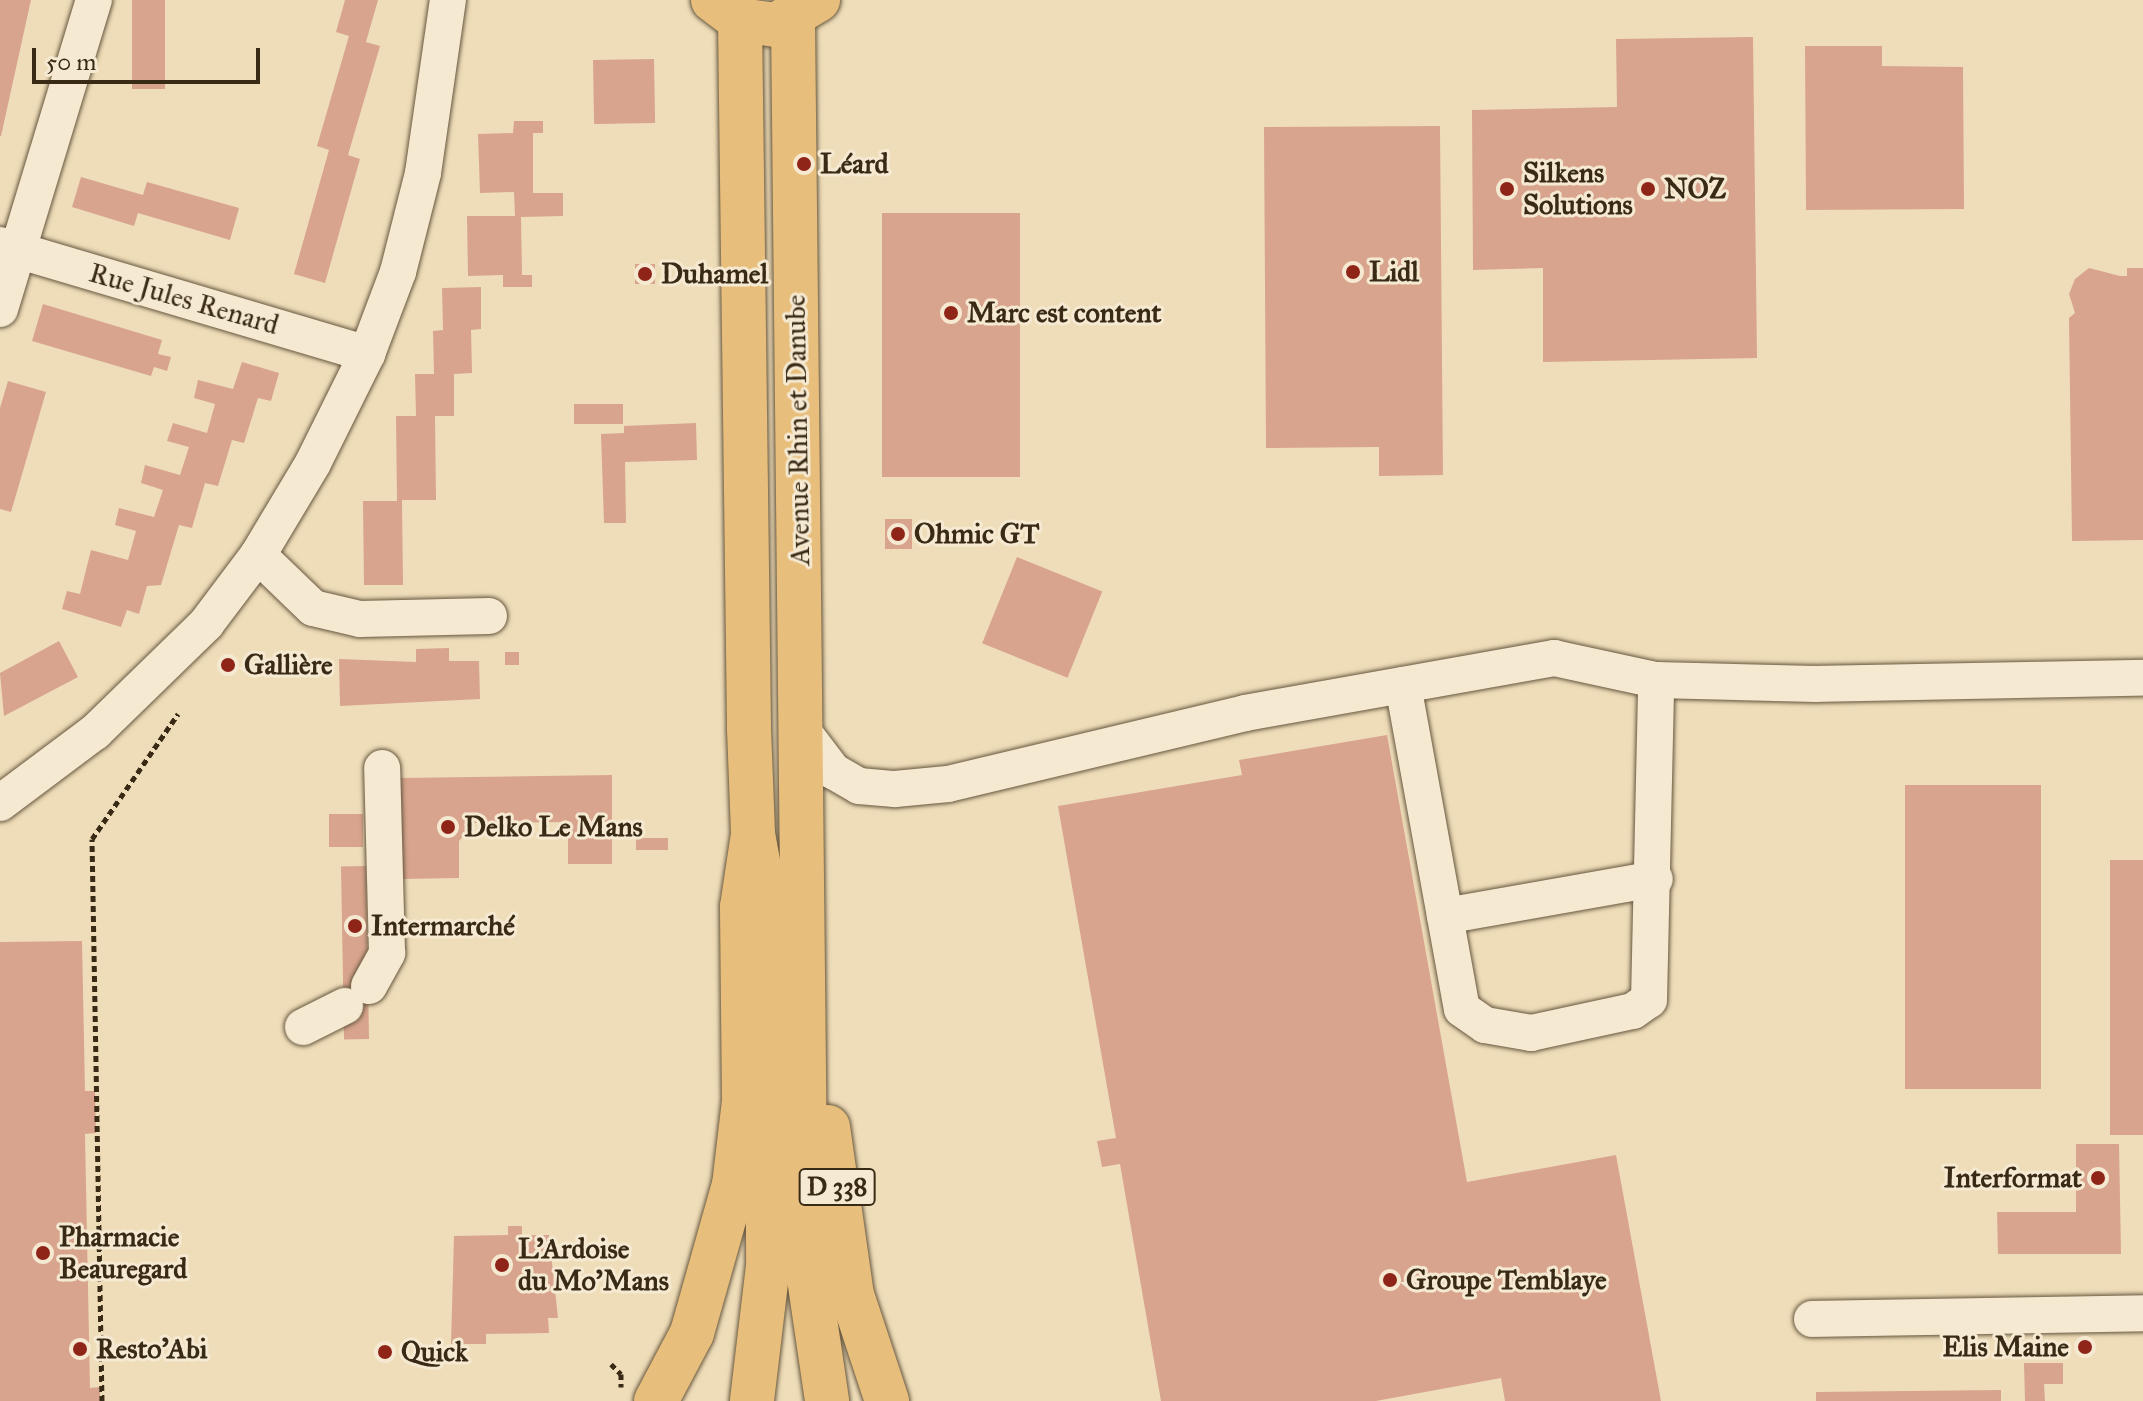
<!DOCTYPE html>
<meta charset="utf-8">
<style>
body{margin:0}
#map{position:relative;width:2143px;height:1401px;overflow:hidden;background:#efddb9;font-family:"IM FELL Great Primer",serif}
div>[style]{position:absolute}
.building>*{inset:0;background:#d8a48d;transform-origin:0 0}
.path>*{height:5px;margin-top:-2.5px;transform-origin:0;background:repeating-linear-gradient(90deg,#392a16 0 6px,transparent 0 10px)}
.roads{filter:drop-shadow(0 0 2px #66573f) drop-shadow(0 0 2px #66573f)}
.minor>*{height:36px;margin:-18px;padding:0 18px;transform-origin:18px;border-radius:18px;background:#f5e9d2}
.major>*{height:44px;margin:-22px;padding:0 22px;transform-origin:22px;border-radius:22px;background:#e8be7c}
.highway>*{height:44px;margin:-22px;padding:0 22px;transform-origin:22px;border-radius:22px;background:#e8be7c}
.dots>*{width:22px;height:22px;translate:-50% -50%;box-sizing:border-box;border:4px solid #f5e9d2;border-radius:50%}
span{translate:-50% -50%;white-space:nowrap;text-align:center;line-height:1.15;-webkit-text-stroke:6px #f5e9d2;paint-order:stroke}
.shield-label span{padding:2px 6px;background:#f5e9d2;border:2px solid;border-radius:6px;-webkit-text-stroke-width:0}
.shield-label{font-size:26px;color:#392a16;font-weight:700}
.poi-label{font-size:28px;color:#392a16;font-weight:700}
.left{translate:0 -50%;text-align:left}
.right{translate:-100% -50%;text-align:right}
.street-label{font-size:28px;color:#392a16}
.scale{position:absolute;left:32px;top:48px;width:228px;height:36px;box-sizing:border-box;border:4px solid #392a16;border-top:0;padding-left:10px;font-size:24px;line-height:28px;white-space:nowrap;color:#392a16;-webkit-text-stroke:6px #f5e9d2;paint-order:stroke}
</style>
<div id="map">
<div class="building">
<div style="clip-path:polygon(0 0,31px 0,1px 136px,0 136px)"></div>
<div style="left:132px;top:0;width:33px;height:89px"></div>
<div style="clip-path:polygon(345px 0,378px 0,366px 42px,380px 46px,348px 155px,360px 159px,325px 283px,294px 274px,329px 150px,317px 146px,349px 36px,336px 32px)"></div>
<div style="clip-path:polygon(1753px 37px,1757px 358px,1543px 362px,1543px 268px,1473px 270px,1472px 110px,1617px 107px,1616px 39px)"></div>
<div style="clip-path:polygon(1805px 46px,1882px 46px,1882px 66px,1963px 67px,1964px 209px,1806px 210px)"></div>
<div style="left:654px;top:59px;width:64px;height:61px;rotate:89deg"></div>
<div style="clip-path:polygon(514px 121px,543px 121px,543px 133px,533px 133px,533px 193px,563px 193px,563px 216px,521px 217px,522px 275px,532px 275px,532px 287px,503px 287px,503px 275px,468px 276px,467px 216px,515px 216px,514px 192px,480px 193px,478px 134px,513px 133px)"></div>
<div style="clip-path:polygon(1440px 126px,1443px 475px,1379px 476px,1379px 447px,1266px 448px,1264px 127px)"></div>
<div style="clip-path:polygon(81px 177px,143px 195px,147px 182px,239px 208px,230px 240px,138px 213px,134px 226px,72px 207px)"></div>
<div style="left:882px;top:213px;width:138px;height:264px"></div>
<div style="left:655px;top:264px;width:20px;height:20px;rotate:90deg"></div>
<div style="clip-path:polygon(2089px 268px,2120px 276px,2127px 276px,2127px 268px,2143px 268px,2143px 540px,2072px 541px,2069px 318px,2075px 313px,2069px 294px,2075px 279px)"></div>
<div style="clip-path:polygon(481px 287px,481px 329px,471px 330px,472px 373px,454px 374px,454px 416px,435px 416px,436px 500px,402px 500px,403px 585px,364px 585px,363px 501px,397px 501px,396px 416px,416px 416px,415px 374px,434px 374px,433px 331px,443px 330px,442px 288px)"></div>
<div style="clip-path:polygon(43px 304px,162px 340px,158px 354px,171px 357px,167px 371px,154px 367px,151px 376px,32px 341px)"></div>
<div style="clip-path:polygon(242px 362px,279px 373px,271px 401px,258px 398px,244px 443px,232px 440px,218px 486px,205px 483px,192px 528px,179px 525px,161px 585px,147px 586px,139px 614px,127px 610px,121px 627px,62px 609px,67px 591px,80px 594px,91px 550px,128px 560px,136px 531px,115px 525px,119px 508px,154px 517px,163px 490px,141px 483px,145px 465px,180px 475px,189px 447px,167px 441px,173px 423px,207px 433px,215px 404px,194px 398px,198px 380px,233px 389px)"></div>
<div style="clip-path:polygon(8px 381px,46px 392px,11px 512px,0 509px,0 408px)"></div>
<div style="left:623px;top:404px;width:20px;height:49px;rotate:90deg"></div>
<div style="clip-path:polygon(696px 423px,697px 460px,625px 462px,626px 523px,604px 523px,601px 434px,624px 433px,624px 426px)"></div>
<div style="left:885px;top:519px;width:27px;height:30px"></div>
<div style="left:1017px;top:557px;width:92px;height:93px;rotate:22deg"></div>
<div style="clip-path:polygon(59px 641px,78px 677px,4px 716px,0 673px)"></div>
<div style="clip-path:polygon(449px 648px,449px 661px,479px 661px,480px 699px,340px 706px,339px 659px,416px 662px,416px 649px)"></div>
<div style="left:505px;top:652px;width:14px;height:13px"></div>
<div style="clip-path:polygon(1387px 735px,1467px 1182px,1616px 1155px,1661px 1401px,1505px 1401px,1501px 1378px,1376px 1401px,1161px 1401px,1120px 1164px,1102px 1167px,1097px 1141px,1116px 1138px,1058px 806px,1242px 775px,1239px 760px)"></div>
<div style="clip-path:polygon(612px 775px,612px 864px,568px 864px,568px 822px,475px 823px,459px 841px,459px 878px,401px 879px,400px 778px)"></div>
<div style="left:2041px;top:785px;width:304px;height:136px;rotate:90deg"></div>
<div style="left:329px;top:814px;width:34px;height:33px"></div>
<div style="left:668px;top:838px;width:12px;height:32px;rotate:90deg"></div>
<div style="left:2143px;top:860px;width:275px;height:33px;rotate:90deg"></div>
<div style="left:366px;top:866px;width:173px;height:25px;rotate:89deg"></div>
<div style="clip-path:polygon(82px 941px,85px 1091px,95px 1091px,96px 1133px,85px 1134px,90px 1388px,100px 1387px,100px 1401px,0 1401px,0 942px)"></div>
<div style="clip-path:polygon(2076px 1144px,2119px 1144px,2121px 1254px,1998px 1254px,1997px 1212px,2076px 1212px)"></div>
<div style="clip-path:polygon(508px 1226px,522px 1226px,522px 1235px,549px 1235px,558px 1318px,548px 1318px,549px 1333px,486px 1334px,486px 1344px,451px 1344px,454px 1236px,508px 1235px)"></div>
<div style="left:2093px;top:1342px;width:10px;height:17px;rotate:84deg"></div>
<div style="clip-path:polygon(2024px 1363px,2063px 1363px,2063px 1384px,2044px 1384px,2045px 1401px,2025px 1401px)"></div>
<div style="clip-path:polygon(2001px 1390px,2001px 1401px,1816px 1401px,1816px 1392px)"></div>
</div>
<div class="path">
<div style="left:611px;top:1364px;width:14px;rotate:45deg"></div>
<div style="left:621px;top:1374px;width:13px;rotate:90deg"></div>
<div style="left:102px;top:1401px;width:562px;rotate:-91.02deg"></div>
<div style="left:92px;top:839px;width:152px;rotate:-55.5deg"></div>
</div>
<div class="roads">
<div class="minor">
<div style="left:0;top:245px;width:383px;rotate:16.5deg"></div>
<div style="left:0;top:309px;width:323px;rotate:-73.1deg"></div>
<div style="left:258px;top:555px;width:76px;rotate:43.9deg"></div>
<div style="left:313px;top:608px;width:48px;rotate:13.2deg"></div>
<div style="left:360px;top:619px;width:129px;rotate:-1.3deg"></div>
<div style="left:1403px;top:685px;width:329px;rotate:79.7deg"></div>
<div style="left:1462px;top:1009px;width:28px;rotate:35deg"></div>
<div style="left:1485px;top:1025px;width:47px;rotate:9.9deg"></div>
<div style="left:1531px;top:1033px;width:104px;rotate:-12.2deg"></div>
<div style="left:1633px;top:1011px;width:19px;rotate:-35deg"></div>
<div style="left:1649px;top:1000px;width:320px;rotate:-88.7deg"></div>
<div style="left:801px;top:729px;width:53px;rotate:52.7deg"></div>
<div style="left:833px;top:771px;width:30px;rotate:30deg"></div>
<div style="left:859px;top:786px;width:36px;rotate:5deg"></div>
<div style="left:895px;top:789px;width:53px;rotate:-5.4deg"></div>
<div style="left:948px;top:784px;width:305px;rotate:-13.4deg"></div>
<div style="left:1245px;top:713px;width:314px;rotate:-10.1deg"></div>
<div style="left:1554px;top:658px;width:104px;rotate:12.2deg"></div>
<div style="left:1656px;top:680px;width:160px;rotate:1.4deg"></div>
<div style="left:1816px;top:684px;width:327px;rotate:-1.1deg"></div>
<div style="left:0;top:803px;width:119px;rotate:-36.8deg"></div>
<div style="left:95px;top:732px;width:155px;rotate:-44.2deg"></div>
<div style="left:206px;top:624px;width:86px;rotate:-53deg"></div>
<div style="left:258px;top:555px;width:107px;rotate:-59.1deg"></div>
<div style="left:313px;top:463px;width:122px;rotate:-63.6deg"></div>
<div style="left:367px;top:354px;width:88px;rotate:-69.3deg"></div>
<div style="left:398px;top:272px;width:102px;rotate:-75.8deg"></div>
<div style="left:423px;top:173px;width:175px;rotate:-81.8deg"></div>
<div style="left:1445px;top:916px;width:213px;rotate:-10deg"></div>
<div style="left:369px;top:986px;width:38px;rotate:-61deg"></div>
<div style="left:387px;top:953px;width:185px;rotate:-91.5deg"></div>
<div style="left:303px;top:1027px;width:47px;rotate:-26.6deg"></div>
<div style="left:1812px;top:1319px;width:331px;rotate:-1deg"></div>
</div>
<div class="major">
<div style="left:713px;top:0;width:34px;rotate:37deg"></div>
<div style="left:740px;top:20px;width:36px;rotate:8deg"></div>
<div style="left:776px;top:25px;width:49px;rotate:-30.8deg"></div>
<div style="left:740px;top:20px;width:709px;rotate:89.27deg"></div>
<div style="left:749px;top:729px;width:105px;rotate:87.8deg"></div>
<div style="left:753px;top:834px;width:61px;rotate:79.6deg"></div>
<div style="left:764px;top:894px;width:156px;rotate:88.9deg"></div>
<div style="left:767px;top:1050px;width:216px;rotate:89.7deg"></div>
<div style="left:768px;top:1266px;width:136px;rotate:96.8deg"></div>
<div style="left:793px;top:20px;width:1238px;rotate:89.4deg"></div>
<div style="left:806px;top:1258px;width:145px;rotate:81.6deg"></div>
<div style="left:828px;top:1127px;width:170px;rotate:81.9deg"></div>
<div style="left:852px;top:1295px;width:112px;rotate:71.7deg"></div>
</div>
<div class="highway">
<div style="left:656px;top:1401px;width:77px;rotate:-62.1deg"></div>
<div style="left:692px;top:1333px;width:154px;rotate:-74.2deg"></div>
<div style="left:734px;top:1185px;width:85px;rotate:-83.2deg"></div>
<div style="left:744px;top:1101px;width:194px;rotate:-90.6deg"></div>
<div style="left:742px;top:907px;width:74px;rotate:-81.4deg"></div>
</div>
</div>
<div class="dots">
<div style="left:804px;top:164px;background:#8f2418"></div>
<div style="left:1507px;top:189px;background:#8f2418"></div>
<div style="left:1648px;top:189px;background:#8f2418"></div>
<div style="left:1353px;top:272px;background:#8f2418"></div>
<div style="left:645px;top:274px;background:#8f2418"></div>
<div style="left:951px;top:313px;background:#8f2418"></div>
<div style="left:898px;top:534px;background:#8f2418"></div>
<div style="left:228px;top:665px;background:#8f2418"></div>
<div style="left:448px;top:827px;background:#8f2418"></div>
<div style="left:355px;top:926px;background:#8f2418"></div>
<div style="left:2098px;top:1178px;background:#8f2418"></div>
<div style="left:43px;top:1253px;background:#8f2418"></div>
<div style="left:502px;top:1265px;background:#8f2418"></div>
<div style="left:1390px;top:1280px;background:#8f2418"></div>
<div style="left:2085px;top:1347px;background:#8f2418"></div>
<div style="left:80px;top:1349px;background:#8f2418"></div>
<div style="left:385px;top:1352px;background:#8f2418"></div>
</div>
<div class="shield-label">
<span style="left:837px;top:1187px">D 338</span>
</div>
<div class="poi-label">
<span class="left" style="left:820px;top:164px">Léard</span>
<span class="left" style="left:1523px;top:189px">Silkens<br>Solutions</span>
<span class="left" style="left:1664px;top:189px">NOZ</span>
<span class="left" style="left:1369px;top:272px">Lidl</span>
<span class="left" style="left:661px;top:274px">Duhamel</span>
<span class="left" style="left:967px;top:313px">Marc est content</span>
<span class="left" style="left:914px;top:534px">Ohmic GT</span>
<span class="left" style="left:244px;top:665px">Gallière</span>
<span class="left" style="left:464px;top:827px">Delko Le Mans</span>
<span class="left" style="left:371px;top:926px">Intermarché</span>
<span class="right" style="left:2082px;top:1178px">Interformat</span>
<span class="left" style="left:59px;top:1253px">Pharmacie<br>Beauregard</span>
<span class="left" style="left:518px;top:1265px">L'Ardoise<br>du Mo'Mans</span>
<span class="left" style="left:1406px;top:1280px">Groupe Temblaye</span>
<span class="right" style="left:2069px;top:1347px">Elis Maine</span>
<span class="left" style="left:96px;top:1349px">Resto'Abi</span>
<span class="left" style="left:401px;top:1352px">Quick</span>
</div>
<div class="street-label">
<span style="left:184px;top:299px;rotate:16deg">Rue Jules Renard</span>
<span style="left:798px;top:430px;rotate:-91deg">Avenue Rhin et Danube</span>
</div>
<div class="scale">50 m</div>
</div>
